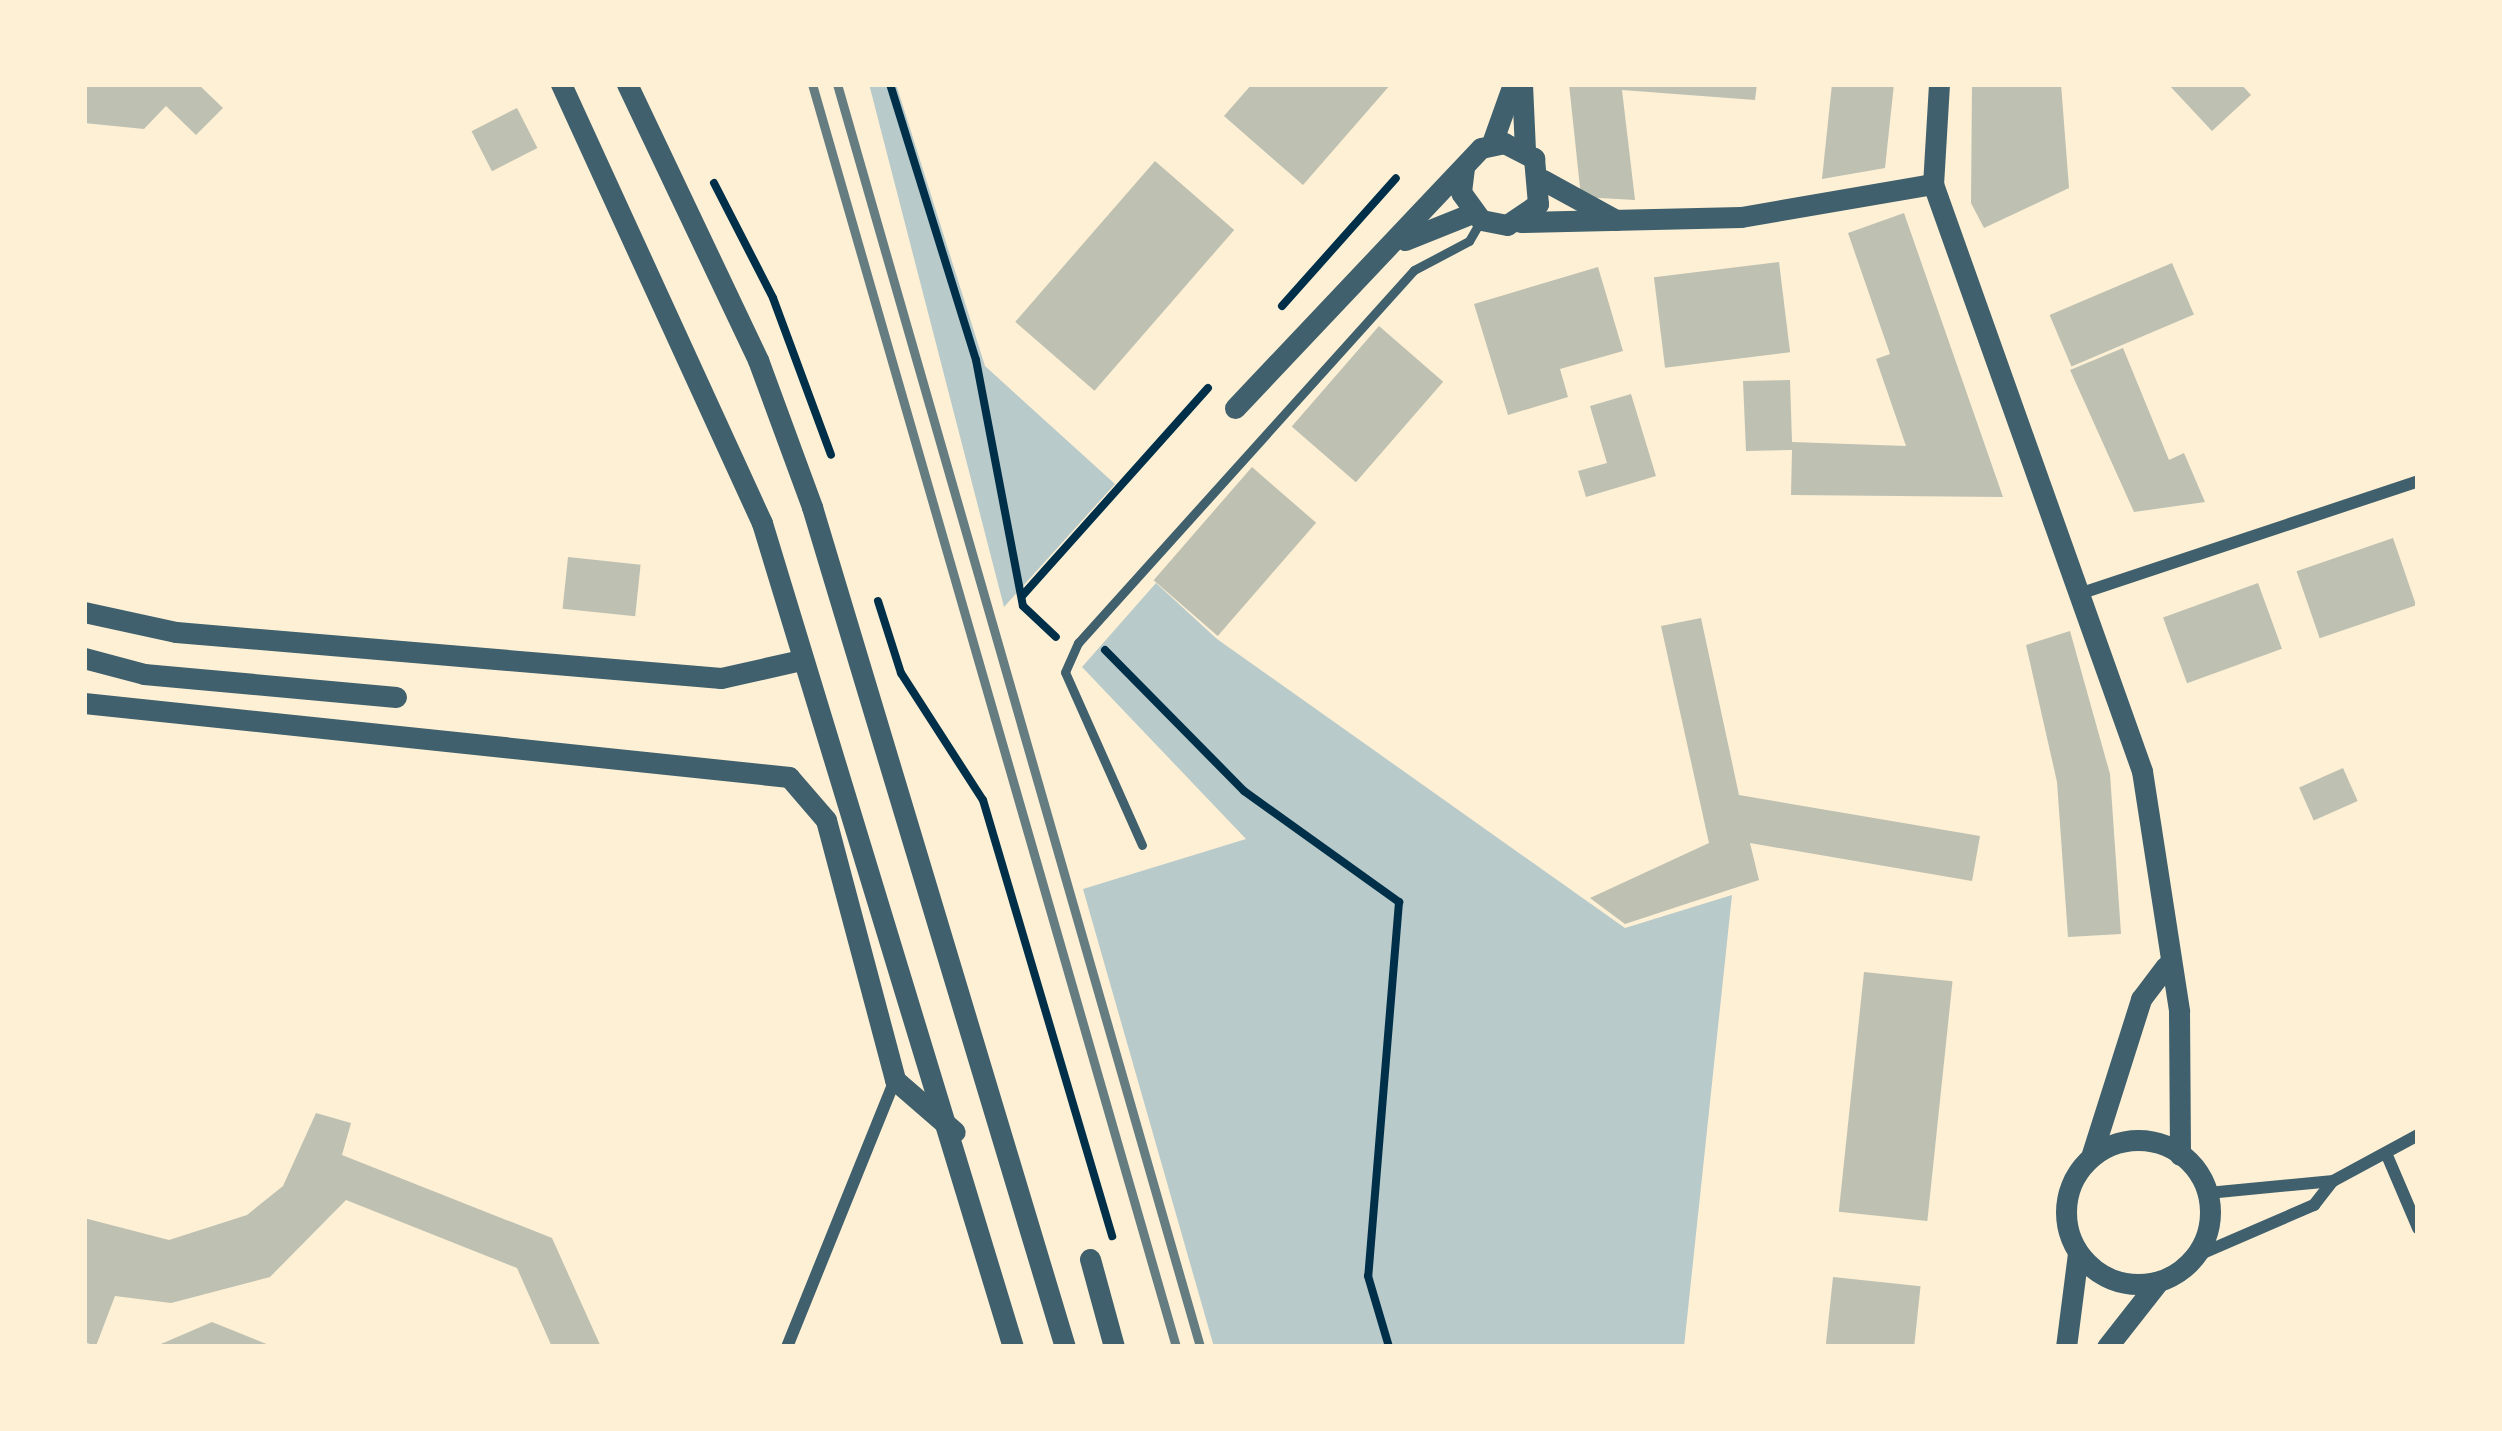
<!DOCTYPE html>
<style>
body{margin:0}
#map{position:relative;width:2502px;height:1431px;overflow:hidden;background:#fdf0d5;font-family:Poppins,sans-serif}
div>[style]{position:absolute}
.green>*{inset:0;background:#b9caca}
.building>*{inset:0;background:#bec0b2;transform-origin:0 0}
.path>*{height:8px;margin:-4px;padding:0 4px;transform-origin:4px;border-radius:4px;background:#003049}
.service>*{height:9px;margin:-4.5px;padding:0 4.5px;transform-origin:4.5px;border-radius:4.5px;background:#3f606c}
.minor>*{height:12px;margin:-6px;padding:0 6px;transform-origin:6px;border-radius:6px;background:#3f606c}
.tertiary>*{height:21px;margin:-10.5px;padding:0 10.5px;transform-origin:10.5px;border-radius:10.5px;background:#3f606c}
.tertiary>.ring{margin:-10.5px;padding:0;box-sizing:content-box;background:none;border:21px solid #3f606c;border-radius:50%}
.rail>*{height:9px;margin:-4.5px;padding:0 4.5px;transform-origin:4.5px;border-radius:4.5px;background:#657d81}
span{translate:-50% -50%;white-space:nowrap;text-align:center;line-height:1.15;-webkit-text-stroke:10px #fdf0d5;paint-order:stroke}
.frame{position:absolute;inset:0;border:87px solid #fdf0d5;pointer-events:none}
</style>
<div id="map">
<div class="green">
<div style="clip-path:polygon(869px 84px,896px 84px,985px 366px,1115px 484px,1004px 607px)"></div>
<div style="clip-path:polygon(1156px 583px,1217px 639px,1625px 928px,1732px 895px,1684px 1347px,1214px 1347px,1083px 889px,1246px 839px,1082px 667px)"></div>
</div>
<div class="building">
<div style="clip-path:polygon(84px 84px,198px 84px,223px 108px,196px 135px,166px 106px,144px 129px,84px 123px)"></div>
<div style="clip-path:polygon(1252px 84px,1391px 84px,1303px 185px,1224px 116px)"></div>
<div style="clip-path:polygon(1569px 84px,1757px 84px,1755px 100px,1622px 90px,1635px 200px,1581px 197px)"></div>
<div style="clip-path:polygon(1832px 84px,1894px 84px,1885px 168px,1822px 179px)"></div>
<div style="clip-path:polygon(1972px 84px,2061px 84px,2069px 188px,1984px 228px,1971px 203px)"></div>
<div style="clip-path:polygon(2168px 84px,2241px 84px,2251px 95px,2212px 131px)"></div>
<div style="left:517px;top:108px;width:45px;height:51px;rotate:63deg"></div>
<div style="left:1155px;top:161px;width:105px;height:213px;rotate:41deg"></div>
<div style="clip-path:polygon(1904px 213px,2003px 497px,1791px 495px,1792px 450px,1746px 451px,1743px 381px,1790px 380px,1792px 442px,1906px 446px,1876px 359px,1890px 354px,1848px 233px)"></div>
<div style="left:1779px;top:262px;width:91px;height:126px;rotate:83deg"></div>
<div style="left:2172px;top:263px;width:56px;height:133px;rotate:67deg"></div>
<div style="clip-path:polygon(1598px 267px,1623px 351px,1560px 369px,1568px 397px,1508px 415px,1474px 304px)"></div>
<div style="left:1379px;top:326px;width:85px;height:133px;rotate:41deg"></div>
<div style="clip-path:polygon(2123px 348px,2169px 460px,2184px 453px,2205px 502px,2134px 512px,2070px 370px)"></div>
<div style="clip-path:polygon(1631px 394px,1656px 476px,1586px 497px,1578px 471px,1607px 463px,1590px 406px)"></div>
<div style="left:1252px;top:467px;width:85px;height:150px;rotate:41deg"></div>
<div style="left:2393px;top:538px;width:71px;height:102px;rotate:71deg"></div>
<div style="left:568px;top:557px;width:73px;height:52px;rotate:6deg"></div>
<div style="left:2258px;top:583px;width:70px;height:101px;rotate:70deg"></div>
<div style="clip-path:polygon(1701px 618px,1739px 795px,1980px 836px,1972px 881px,1750px 843px,1759px 880px,1625px 924px,1590px 898px,1709px 843px,1661px 626px)"></div>
<div style="clip-path:polygon(2070px 631px,2110px 774px,2121px 934px,2068px 937px,2057px 782px,2026px 645px)"></div>
<div style="left:2343px;top:768px;width:36px;height:48px;rotate:66deg"></div>
<div style="left:1864px;top:972px;width:89px;height:241px;rotate:6deg"></div>
<div style="clip-path:polygon(316px 1113px,351px 1123px,342px 1155px,552px 1238px,601px 1347px,552px 1347px,517px 1268px,346px 1200px,270px 1277px,171px 1303px,115px 1296px,96px 1346px,84px 1342px,84px 1218px,169px 1240px,247px 1215px,283px 1186px)"></div>
<div style="left:1833px;top:1277px;width:88px;height:70px;rotate:6deg"></div>
<div style="clip-path:polygon(212px 1322px,274px 1347px,154px 1347px)"></div>
</div>
<div class="path">
<div style="left:890px;top:84px;width:289px;rotate:72.7deg"></div>
<div style="left:976px;top:360px;width:250px;rotate:79.2deg"></div>
<div style="left:1023px;top:606px;width:45px;rotate:43.2deg"></div>
<div style="left:714px;top:183px;width:129px;rotate:62.8deg"></div>
<div style="left:773px;top:298px;width:167px;rotate:69.7deg"></div>
<div style="left:1282px;top:306px;width:171px;rotate:-48.3deg"></div>
<div style="left:1022px;top:596px;width:279px;rotate:-48.2deg"></div>
<div style="left:878px;top:601px;width:76px;rotate:72.3deg"></div>
<div style="left:901px;top:673px;width:151px;rotate:57.2deg"></div>
<div style="left:983px;top:800px;width:455px;rotate:73.5deg"></div>
<div style="left:1105px;top:650px;width:198px;rotate:45.4deg"></div>
<div style="left:1244px;top:791px;width:191px;rotate:35.6deg"></div>
<div style="left:1399px;top:902px;width:375px;rotate:94.7deg"></div>
<div style="left:1368px;top:1276px;width:74px;rotate:73.5deg"></div>
</div>
<div class="service">
<div style="left:1142px;top:845px;width:189px;rotate:-114deg"></div>
<div style="left:1065px;top:672px;width:32px;rotate:-66deg"></div>
<div style="left:1078px;top:643px;width:502px;rotate:-47.99deg"></div>
<div style="left:1414px;top:270px;width:62px;rotate:-27.8deg"></div>
<div style="left:1469px;top:241px;width:24px;rotate:-60deg"></div>
</div>
<div class="minor">
<div style="left:2085px;top:592px;width:351px;rotate:-18.4deg"></div>
<div style="left:2386px;top:1153px;width:82px;rotate:66.9deg"></div>
<div style="left:2208px;top:1193px;width:126px;rotate:-5.5deg"></div>
<div style="left:2333px;top:1181px;width:97px;rotate:-28.4deg"></div>
<div style="left:2196px;top:1256px;width:129px;rotate:-23.4deg"></div>
<div style="left:2314px;top:1205px;width:29px;rotate:-52deg"></div>
<div style="left:787px;top:1347px;width:288px;rotate:-68deg"></div>
</div>
<div class="tertiary">
<div style="left:561px;top:84px;width:483px;rotate:65.4deg"></div>
<div style="left:762px;top:523px;width:861px;rotate:73.06deg"></div>
<div style="left:627px;top:84px;width:306px;rotate:64.6deg"></div>
<div style="left:758px;top:360px;width:157px;rotate:69.8deg"></div>
<div style="left:812px;top:507px;width:877px;rotate:73.24deg"></div>
<div style="left:1522px;top:84px;width:66px;rotate:87.4deg"></div>
<div style="left:1939px;top:84px;width:100px;rotate:93.4deg"></div>
<div style="left:1933px;top:184px;width:623px;rotate:70.4deg"></div>
<div style="left:2142px;top:771px;width:243px;rotate:81.2deg"></div>
<div style="left:2179px;top:1011px;width:144px;rotate:89.6deg"></div>
<div style="left:1492px;top:143px;width:63px;rotate:-70.4deg"></div>
<div style="left:1543px;top:180px;width:83px;rotate:28.7deg"></div>
<div style="left:1520px;top:222px;width:221px;rotate:-1.3deg"></div>
<div style="left:1741px;top:217px;width:195px;rotate:-9.8deg"></div>
<div style="left:1405px;top:240px;width:72px;rotate:-21.9deg"></div>
<div style="left:1235px;top:408px;width:358px;rotate:-46.6deg"></div>
<div style="left:1481px;top:148px;width:24px;rotate:-12deg"></div>
<div style="left:1504px;top:143px;width:34px;rotate:27deg"></div>
<div style="left:1534px;top:158px;width:46px;rotate:85deg"></div>
<div style="left:1538px;top:204px;width:37px;rotate:146deg"></div>
<div style="left:1507px;top:225px;width:26px;rotate:-169deg"></div>
<div style="left:1481px;top:220px;width:34px;rotate:-126deg"></div>
<div style="left:1461px;top:192px;width:25px;rotate:-83deg"></div>
<div style="left:84px;top:612px;width:94px;rotate:12.3deg"></div>
<div style="left:176px;top:632px;width:547px;rotate:4.82deg"></div>
<div style="left:721px;top:678px;width:82px;rotate:-12.7deg"></div>
<div style="left:84px;top:658px;width:62px;rotate:14.9deg"></div>
<div style="left:144px;top:674px;width:253px;rotate:5.2deg"></div>
<div style="left:84px;top:703px;width:709px;rotate:5.99deg"></div>
<div style="left:789px;top:777px;width:57px;rotate:49.3deg"></div>
<div style="left:826px;top:820px;width:269px;rotate:75.1deg"></div>
<div style="left:895px;top:1080px;width:79px;rotate:40.9deg"></div>
<div class="ring" style="left:2066px;top:1140px;width:123px;height:123px"></div>
<div style="left:2091px;top:1157px;width:166px;rotate:-72.4deg"></div>
<div style="left:2141px;top:999px;width:41px;rotate:-52.9deg"></div>
<div style="left:1090px;top:1259px;width:91px;rotate:74.7deg"></div>
<div style="left:2066px;top:1347px;width:95px;rotate:-82.7deg"></div>
<div style="left:2107px;top:1347px;width:83px;rotate:-51.9deg"></div>
</div>
<div class="rail">
<div style="left:812px;top:84px;width:1314px;rotate:73.92deg"></div>
<div style="left:837px;top:84px;width:1314px;rotate:73.96deg"></div>
</div>
<div class="frame"></div>
</div>
